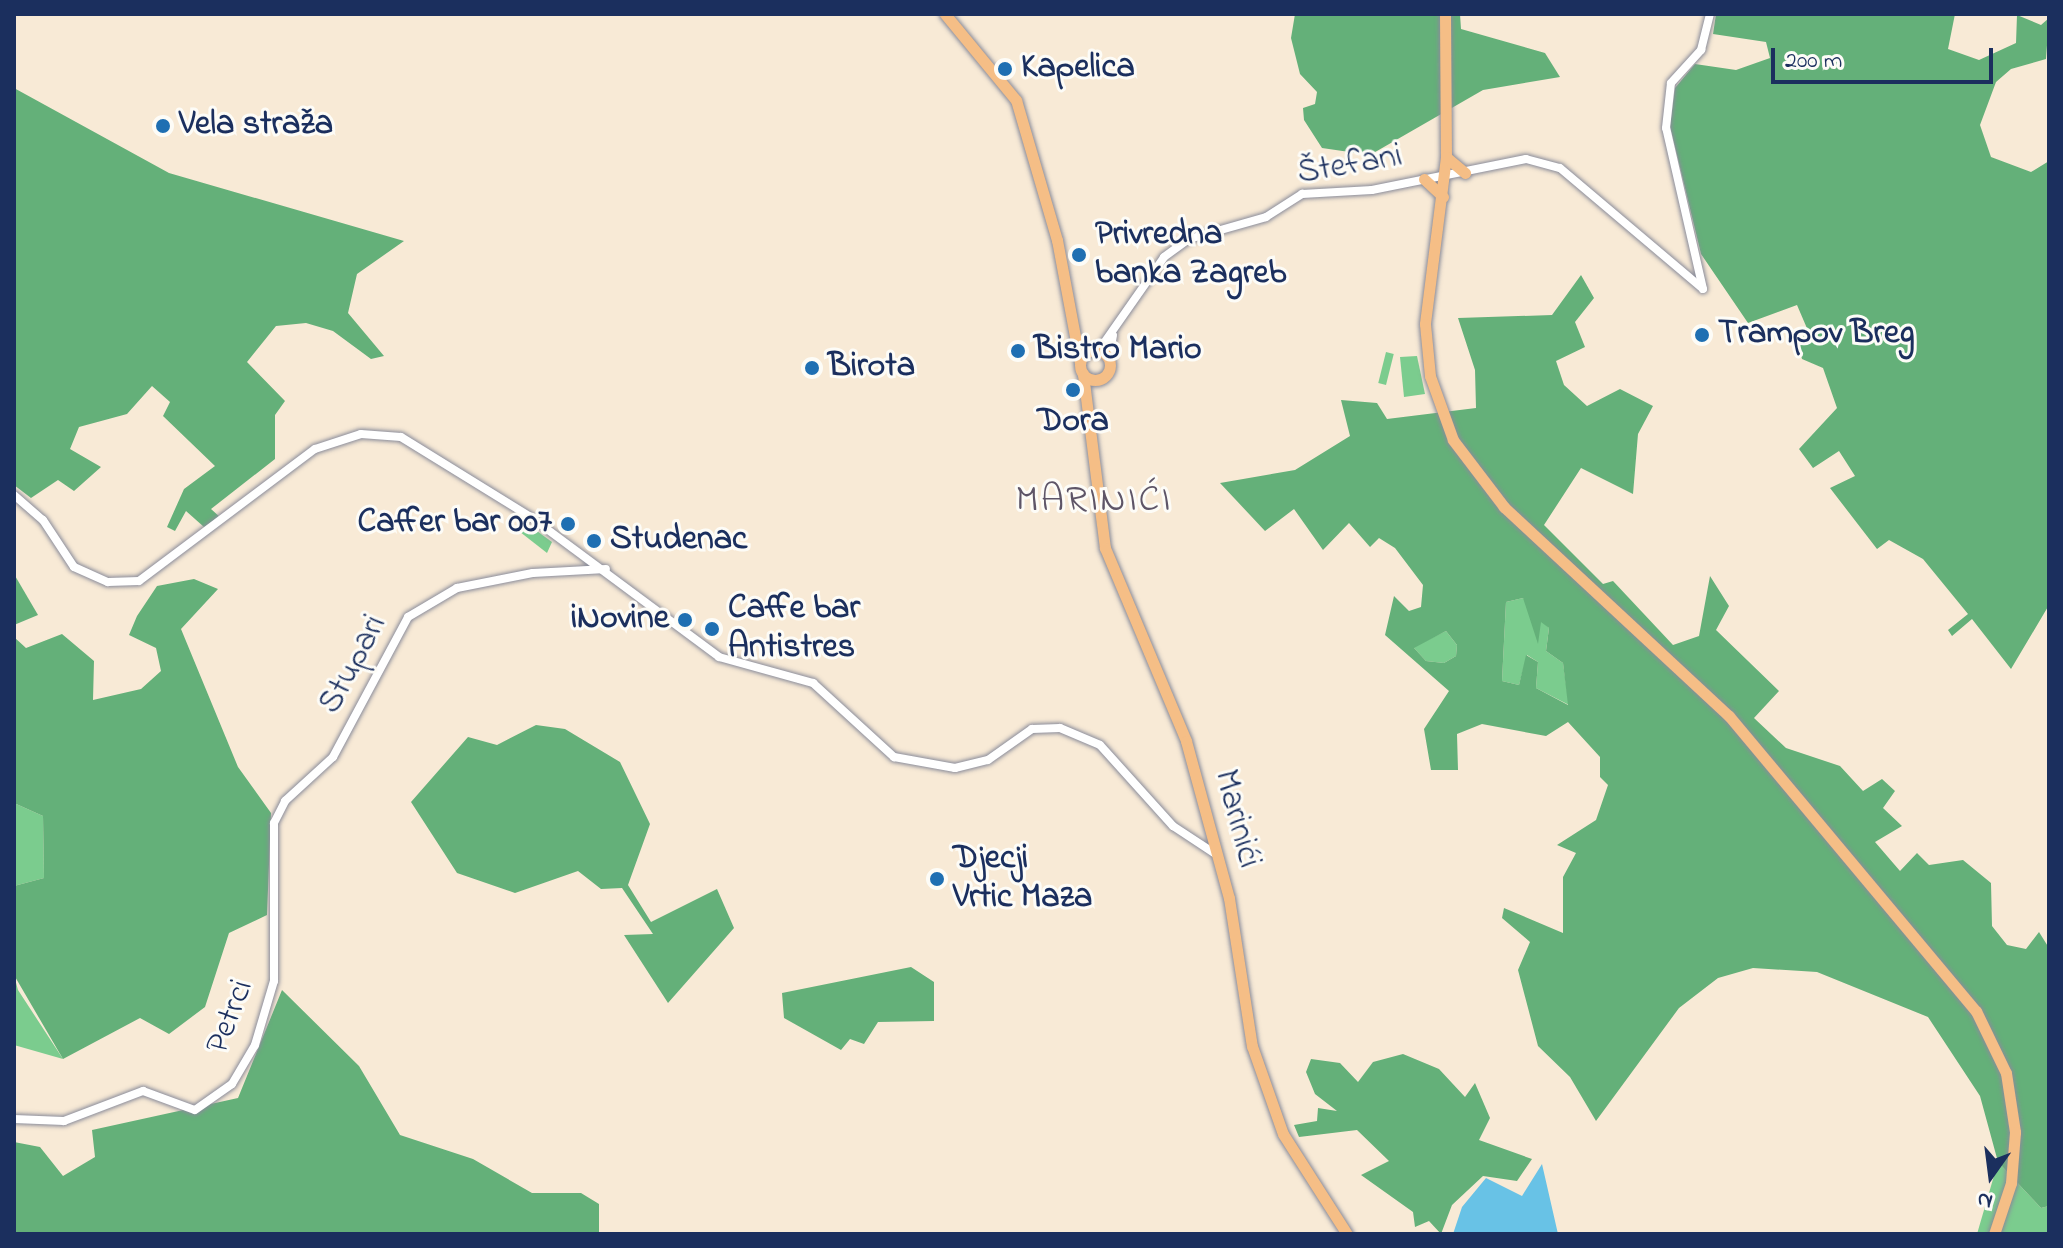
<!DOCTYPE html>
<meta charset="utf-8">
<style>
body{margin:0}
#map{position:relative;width:2063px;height:1248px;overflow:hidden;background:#f8ead6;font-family:"Indie Flower",sans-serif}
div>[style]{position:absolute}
.green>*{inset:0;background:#7bcc8e;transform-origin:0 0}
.forest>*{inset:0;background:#64b079}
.water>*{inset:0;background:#68c2e6}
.roads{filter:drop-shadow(0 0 2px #8a8c9a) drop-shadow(0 0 2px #8a8c9a)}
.minor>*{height:8px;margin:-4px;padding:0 4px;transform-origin:4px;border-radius:4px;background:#fff}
.major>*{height:11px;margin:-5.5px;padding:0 5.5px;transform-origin:5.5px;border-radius:5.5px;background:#f5be86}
.major>.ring{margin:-5.5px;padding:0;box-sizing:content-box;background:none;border:11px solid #f5be86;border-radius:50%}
.dots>*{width:22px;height:22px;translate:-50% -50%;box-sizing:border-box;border:4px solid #fdfcf7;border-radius:50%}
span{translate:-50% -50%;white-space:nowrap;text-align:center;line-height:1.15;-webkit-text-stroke:6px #fdfcf7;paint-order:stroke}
.poi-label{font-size:34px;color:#1b2f5e;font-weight:700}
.left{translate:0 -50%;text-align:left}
.right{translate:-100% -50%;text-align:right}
.street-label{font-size:34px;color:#1b2f5e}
.quarter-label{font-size:38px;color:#5e5567;letter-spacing:2px}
.frame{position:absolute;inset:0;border:16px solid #1b2f5e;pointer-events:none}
.north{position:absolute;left:1951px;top:1136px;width:80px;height:80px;-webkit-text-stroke:6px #fdfcf7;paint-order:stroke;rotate:194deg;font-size:22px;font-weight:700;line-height:32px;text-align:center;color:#1b2f5e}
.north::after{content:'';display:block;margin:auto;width:28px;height:36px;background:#1b2f5e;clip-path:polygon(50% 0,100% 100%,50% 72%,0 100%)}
.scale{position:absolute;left:1771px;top:48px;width:222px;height:36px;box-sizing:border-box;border:4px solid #1b2f5e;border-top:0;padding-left:10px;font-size:24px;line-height:28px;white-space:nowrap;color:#1b2f5e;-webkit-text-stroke:6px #fdfcf7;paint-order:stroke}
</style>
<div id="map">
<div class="green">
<div style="left:1386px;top:352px;width:8px;height:32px;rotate:14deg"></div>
<div style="clip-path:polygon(1417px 356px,1425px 394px,1404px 397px,1400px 357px)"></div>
<div style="clip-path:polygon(522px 520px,552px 542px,547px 553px,515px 528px)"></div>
<div style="clip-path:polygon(1523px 598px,1549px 628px,1546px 651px,1563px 663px,1569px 705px,1536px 688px,1538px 662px,1527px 655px,1519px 685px,1502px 681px,1506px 602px)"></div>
<div style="clip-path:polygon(1446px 631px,1457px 645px,1456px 656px,1444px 663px,1426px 661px,1413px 647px)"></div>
<div style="clip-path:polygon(14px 803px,43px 816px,44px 878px,14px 886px)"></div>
<div style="clip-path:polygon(14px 975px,18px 990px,63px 1059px,14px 1045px)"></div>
<div style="clip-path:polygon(1998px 1162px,2041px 1208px,2049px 1206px,2049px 1234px,1977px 1234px)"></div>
</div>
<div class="forest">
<div style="clip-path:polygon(1295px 14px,1460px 14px,1461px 29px,1545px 53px,1560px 77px,1483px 90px,1370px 155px,1322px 148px,1304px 120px,1303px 108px,1315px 104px,1317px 92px,1300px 74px,1291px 38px)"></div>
<div style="clip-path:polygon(1716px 14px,1955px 14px,1948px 49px,1979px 60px,2016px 43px,2017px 15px,2041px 25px,2049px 18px,2046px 59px,2011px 69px,1996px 82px,1980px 125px,1991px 157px,2031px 172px,2049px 161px,2049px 605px,2011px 669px,1972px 619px,1952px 636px,1948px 630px,1968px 614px,1923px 559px,1889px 540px,1877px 549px,1830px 488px,1855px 476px,1839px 451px,1813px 468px,1799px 449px,1837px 408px,1823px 368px,1802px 359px,1797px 339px,1809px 333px,1797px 305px,1748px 323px,1701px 254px,1670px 126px,1675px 88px,1695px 64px,1736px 70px,1770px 58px,1766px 42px,1713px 34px)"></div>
<div style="clip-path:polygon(14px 88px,169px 173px,404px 241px,357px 274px,348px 313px,384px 356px,371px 359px,333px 331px,306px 323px,276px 326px,247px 362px,285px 401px,275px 415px,275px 459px,211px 509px,221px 518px,204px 527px,186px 511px,175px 531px,167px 527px,184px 489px,215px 466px,163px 416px,170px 402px,152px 386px,127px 414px,79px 427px,70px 449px,101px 467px,74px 491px,58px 480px,31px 498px,14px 485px)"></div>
<div style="clip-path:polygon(evenodd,1581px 275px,1594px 298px,1575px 322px,1585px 347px,1556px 361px,1564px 385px,1587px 406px,1620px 389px,1653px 406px,1638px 434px,1633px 494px,1581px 468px,1544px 525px,1603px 584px,1613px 581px,1673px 645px,1699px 636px,1710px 576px,1729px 606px,1716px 630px,1779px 691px,1754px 718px,1786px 748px,1840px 766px,1863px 791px,1882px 779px,1895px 791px,1883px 808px,1902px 826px,1875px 842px,1900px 871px,1917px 853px,1929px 865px,1963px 860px,1991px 883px,1992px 926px,2007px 945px,2026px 949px,2039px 932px,2049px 948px,2049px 1206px,2041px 1208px,1998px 1162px,1980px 1096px,1928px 1017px,1817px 972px,1753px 968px,1718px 978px,1679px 1008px,1596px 1121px,1570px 1077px,1538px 1046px,1518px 970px,1530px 942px,1502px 918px,1504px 908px,1563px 933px,1563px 877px,1576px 853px,1557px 845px,1596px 820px,1608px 785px,1600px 777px,1600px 757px,1568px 722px,1546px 736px,1482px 724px,1457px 734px,1458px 770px,1431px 770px,1424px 729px,1449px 691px,1385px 635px,1394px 596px,1409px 611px,1421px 607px,1423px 585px,1395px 548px,1379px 538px,1370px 547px,1349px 523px,1323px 550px,1294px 509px,1265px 531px,1220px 483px,1295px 470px,1350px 436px,1341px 400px,1377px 403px,1387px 419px,1476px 408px,1475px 370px,1458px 318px,1552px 315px,1581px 275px,1523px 598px,1538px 644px,1541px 622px,1549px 628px,1546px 651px,1563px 663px,1568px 705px,1536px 688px,1538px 662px,1526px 655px,1519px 685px,1502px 681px,1506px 602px,1523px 598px,1581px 275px,1446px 631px,1457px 645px,1456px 656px,1444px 663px,1426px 661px,1414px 648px,1446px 631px)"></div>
<div style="clip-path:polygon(14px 574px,38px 615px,14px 625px)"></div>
<div style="clip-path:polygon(194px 579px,218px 589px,181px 629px,238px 767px,271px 813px,267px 915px,229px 933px,205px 1007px,169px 1034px,140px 1018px,63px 1059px,14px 975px,14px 886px,44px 878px,43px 816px,14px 803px,14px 637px,26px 648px,62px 634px,94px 661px,93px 700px,141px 689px,161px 671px,156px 648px,129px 635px,137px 616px,157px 586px)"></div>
<div style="clip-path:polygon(536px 725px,565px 729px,620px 762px,650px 824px,628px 885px,651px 922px,717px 889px,734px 928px,668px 1003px,624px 935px,653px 934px,622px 888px,601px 889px,578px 871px,515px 893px,457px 873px,411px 802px,468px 737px,497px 745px)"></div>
<div style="clip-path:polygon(911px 967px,934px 982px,934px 1021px,878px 1022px,864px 1044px,850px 1039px,841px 1050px,784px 1018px,782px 993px)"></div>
<div style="clip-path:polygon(282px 990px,359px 1066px,400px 1135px,473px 1159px,532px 1193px,581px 1193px,599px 1204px,599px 1234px,14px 1234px,14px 1142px,40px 1147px,63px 1176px,95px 1157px,92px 1130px,238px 1098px)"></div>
<div style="clip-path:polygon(1403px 1054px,1439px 1069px,1465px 1097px,1475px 1083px,1490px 1118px,1479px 1140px,1532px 1159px,1517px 1181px,1483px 1176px,1452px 1205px,1441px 1234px,1429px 1221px,1415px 1227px,1413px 1212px,1361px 1175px,1389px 1161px,1357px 1130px,1299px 1137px,1294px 1125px,1317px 1121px,1318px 1108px,1337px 1111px,1315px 1094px,1306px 1072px,1311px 1059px,1340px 1063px,1358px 1082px,1373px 1062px)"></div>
</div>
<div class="water">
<div style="clip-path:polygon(1542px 1164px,1558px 1234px,1453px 1234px,1462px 1207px,1486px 1178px,1522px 1196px)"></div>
</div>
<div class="roads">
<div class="minor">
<div style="left:1099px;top:350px;width:113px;rotate:-55deg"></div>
<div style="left:1164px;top:257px;width:31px;rotate:-36deg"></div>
<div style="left:1189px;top:239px;width:80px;rotate:-15.9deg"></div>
<div style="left:1266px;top:217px;width:43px;rotate:-32.6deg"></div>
<div style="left:1302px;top:194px;width:70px;rotate:-3.3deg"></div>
<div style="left:1372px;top:190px;width:157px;rotate:-11.4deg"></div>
<div style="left:1526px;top:159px;width:35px;rotate:15deg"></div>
<div style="left:1560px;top:168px;width:187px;rotate:40.2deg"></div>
<div style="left:1703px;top:289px;width:165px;rotate:-102.9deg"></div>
<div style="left:1666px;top:128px;width:45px;rotate:-83.7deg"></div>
<div style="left:1671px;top:83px;width:45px;rotate:-47.7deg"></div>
<div style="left:1701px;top:50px;width:37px;rotate:-76deg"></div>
<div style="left:1109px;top:358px;width:23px;rotate:-80deg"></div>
<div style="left:14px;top:495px;width:38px;rotate:41deg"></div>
<div style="left:43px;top:520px;width:56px;rotate:56.6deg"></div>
<div style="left:74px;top:567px;width:37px;rotate:24deg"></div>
<div style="left:108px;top:582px;width:31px;rotate:-2deg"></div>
<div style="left:139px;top:581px;width:220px;rotate:-36.9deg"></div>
<div style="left:315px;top:449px;width:48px;rotate:-18.1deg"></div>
<div style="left:361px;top:434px;width:40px;rotate:4.3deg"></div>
<div style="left:401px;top:437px;width:154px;rotate:31.7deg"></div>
<div style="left:532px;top:518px;width:233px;rotate:36.6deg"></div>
<div style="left:719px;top:657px;width:98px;rotate:15.5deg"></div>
<div style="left:813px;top:683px;width:110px;rotate:42.4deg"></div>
<div style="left:894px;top:757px;width:62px;rotate:10.2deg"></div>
<div style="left:955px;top:768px;width:34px;rotate:-14deg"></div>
<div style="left:988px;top:760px;width:54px;rotate:-35.2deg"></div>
<div style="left:1032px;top:729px;width:28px;rotate:-2deg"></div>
<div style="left:1060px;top:728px;width:43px;rotate:23deg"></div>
<div style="left:1100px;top:745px;width:109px;rotate:48deg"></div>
<div style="left:1173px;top:826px;width:53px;rotate:33.4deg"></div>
<div style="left:14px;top:1119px;width:50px;rotate:2.3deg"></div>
<div style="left:64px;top:1121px;width:85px;rotate:-20.8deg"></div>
<div style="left:143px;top:1091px;width:55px;rotate:20.1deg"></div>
<div style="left:195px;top:1110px;width:45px;rotate:-35.1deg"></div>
<div style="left:232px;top:1084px;width:45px;rotate:-59.5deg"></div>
<div style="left:255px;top:1045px;width:67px;rotate:-73.5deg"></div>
<div style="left:274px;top:981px;width:158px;rotate:-90deg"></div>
<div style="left:274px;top:823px;width:25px;rotate:-63deg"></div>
<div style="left:285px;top:801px;width:65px;rotate:-42.5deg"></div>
<div style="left:333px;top:757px;width:159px;rotate:-61.8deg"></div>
<div style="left:408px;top:617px;width:57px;rotate:-30.6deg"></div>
<div style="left:457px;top:588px;width:77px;rotate:-11.2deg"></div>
<div style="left:533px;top:573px;width:73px;rotate:-3.1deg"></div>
</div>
<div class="major">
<div style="left:945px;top:14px;width:112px;rotate:50.5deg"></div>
<div style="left:1016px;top:100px;width:146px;rotate:73.7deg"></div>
<div style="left:1057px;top:240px;width:125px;rotate:79.4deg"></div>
<div style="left:1445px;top:14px;width:143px;rotate:89.6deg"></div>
<div style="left:1446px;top:157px;width:168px;rotate:97.2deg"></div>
<div style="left:1425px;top:324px;width:52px;rotate:84.5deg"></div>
<div style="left:1430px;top:376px;width:68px;rotate:70.2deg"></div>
<div style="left:1453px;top:440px;width:84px;rotate:52.7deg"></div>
<div style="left:1504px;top:507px;width:307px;rotate:42.9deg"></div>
<div style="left:1729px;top:716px;width:385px;rotate:50.1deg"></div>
<div style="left:1976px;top:1011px;width:69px;rotate:64.2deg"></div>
<div style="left:2006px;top:1073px;width:60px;rotate:81.3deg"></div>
<div style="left:2015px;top:1132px;width:51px;rotate:94.5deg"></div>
<div style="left:2011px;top:1183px;width:54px;rotate:108.4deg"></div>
<div style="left:1446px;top:157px;width:25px;rotate:40deg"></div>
<div style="left:1424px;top:179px;width:26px;rotate:43deg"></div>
<div class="ring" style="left:1080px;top:350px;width:19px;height:19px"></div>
<div style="left:1083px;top:374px;width:175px;rotate:82.8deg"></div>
<div style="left:1105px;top:548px;width:209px;rotate:67.2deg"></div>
<div style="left:1186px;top:741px;width:163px;rotate:74.7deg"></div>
<div style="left:1229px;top:898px;width:150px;rotate:81.2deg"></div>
<div style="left:1252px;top:1046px;width:93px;rotate:70.6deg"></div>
<div style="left:1283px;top:1134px;width:119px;rotate:57.4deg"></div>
</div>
</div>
<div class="dots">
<div style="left:1005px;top:69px;background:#1f6fb2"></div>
<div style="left:163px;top:126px;background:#1f6fb2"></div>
<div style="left:1079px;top:255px;background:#1f6fb2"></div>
<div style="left:1702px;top:335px;background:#1f6fb2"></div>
<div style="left:1018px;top:351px;background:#1f6fb2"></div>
<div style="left:812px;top:368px;background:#1f6fb2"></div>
<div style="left:1073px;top:390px;background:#1f6fb2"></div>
<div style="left:568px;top:524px;background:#1f6fb2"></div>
<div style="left:594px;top:541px;background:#1f6fb2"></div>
<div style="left:685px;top:620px;background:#1f6fb2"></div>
<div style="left:712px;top:629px;background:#1f6fb2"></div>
<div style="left:937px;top:879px;background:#1f6fb2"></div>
</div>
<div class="poi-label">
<span class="left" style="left:1021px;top:69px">Kapelica</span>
<span class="left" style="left:179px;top:126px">Vela straža</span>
<span class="left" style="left:1095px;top:255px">Privredna<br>banka Zagreb</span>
<span class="left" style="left:1718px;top:335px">Trampov Breg</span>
<span class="left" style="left:1034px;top:351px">Bistro Mario</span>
<span class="left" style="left:828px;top:368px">Birota</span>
<span style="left:1073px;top:423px">Dora</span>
<span class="right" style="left:552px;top:524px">Caffer bar 007</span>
<span class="left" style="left:610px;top:541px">Studenac</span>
<span class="left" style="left:728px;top:629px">Caffe bar<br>Antistres</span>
<span class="right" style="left:669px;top:620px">iNovine</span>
<span class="left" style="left:953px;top:879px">Djecji<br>Vrtic Maza</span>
</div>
<div class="street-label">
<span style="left:1350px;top:166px;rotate:-10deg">Štefani</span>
<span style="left:354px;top:665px;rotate:-62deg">Stupari</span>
<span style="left:1236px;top:819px;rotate:75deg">Marinići</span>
<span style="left:231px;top:1017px;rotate:-69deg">Petrci</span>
</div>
<div class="quarter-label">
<span style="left:1094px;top:502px">MARINIĆI</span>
</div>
<div class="frame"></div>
<div class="north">N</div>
<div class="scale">200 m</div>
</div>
